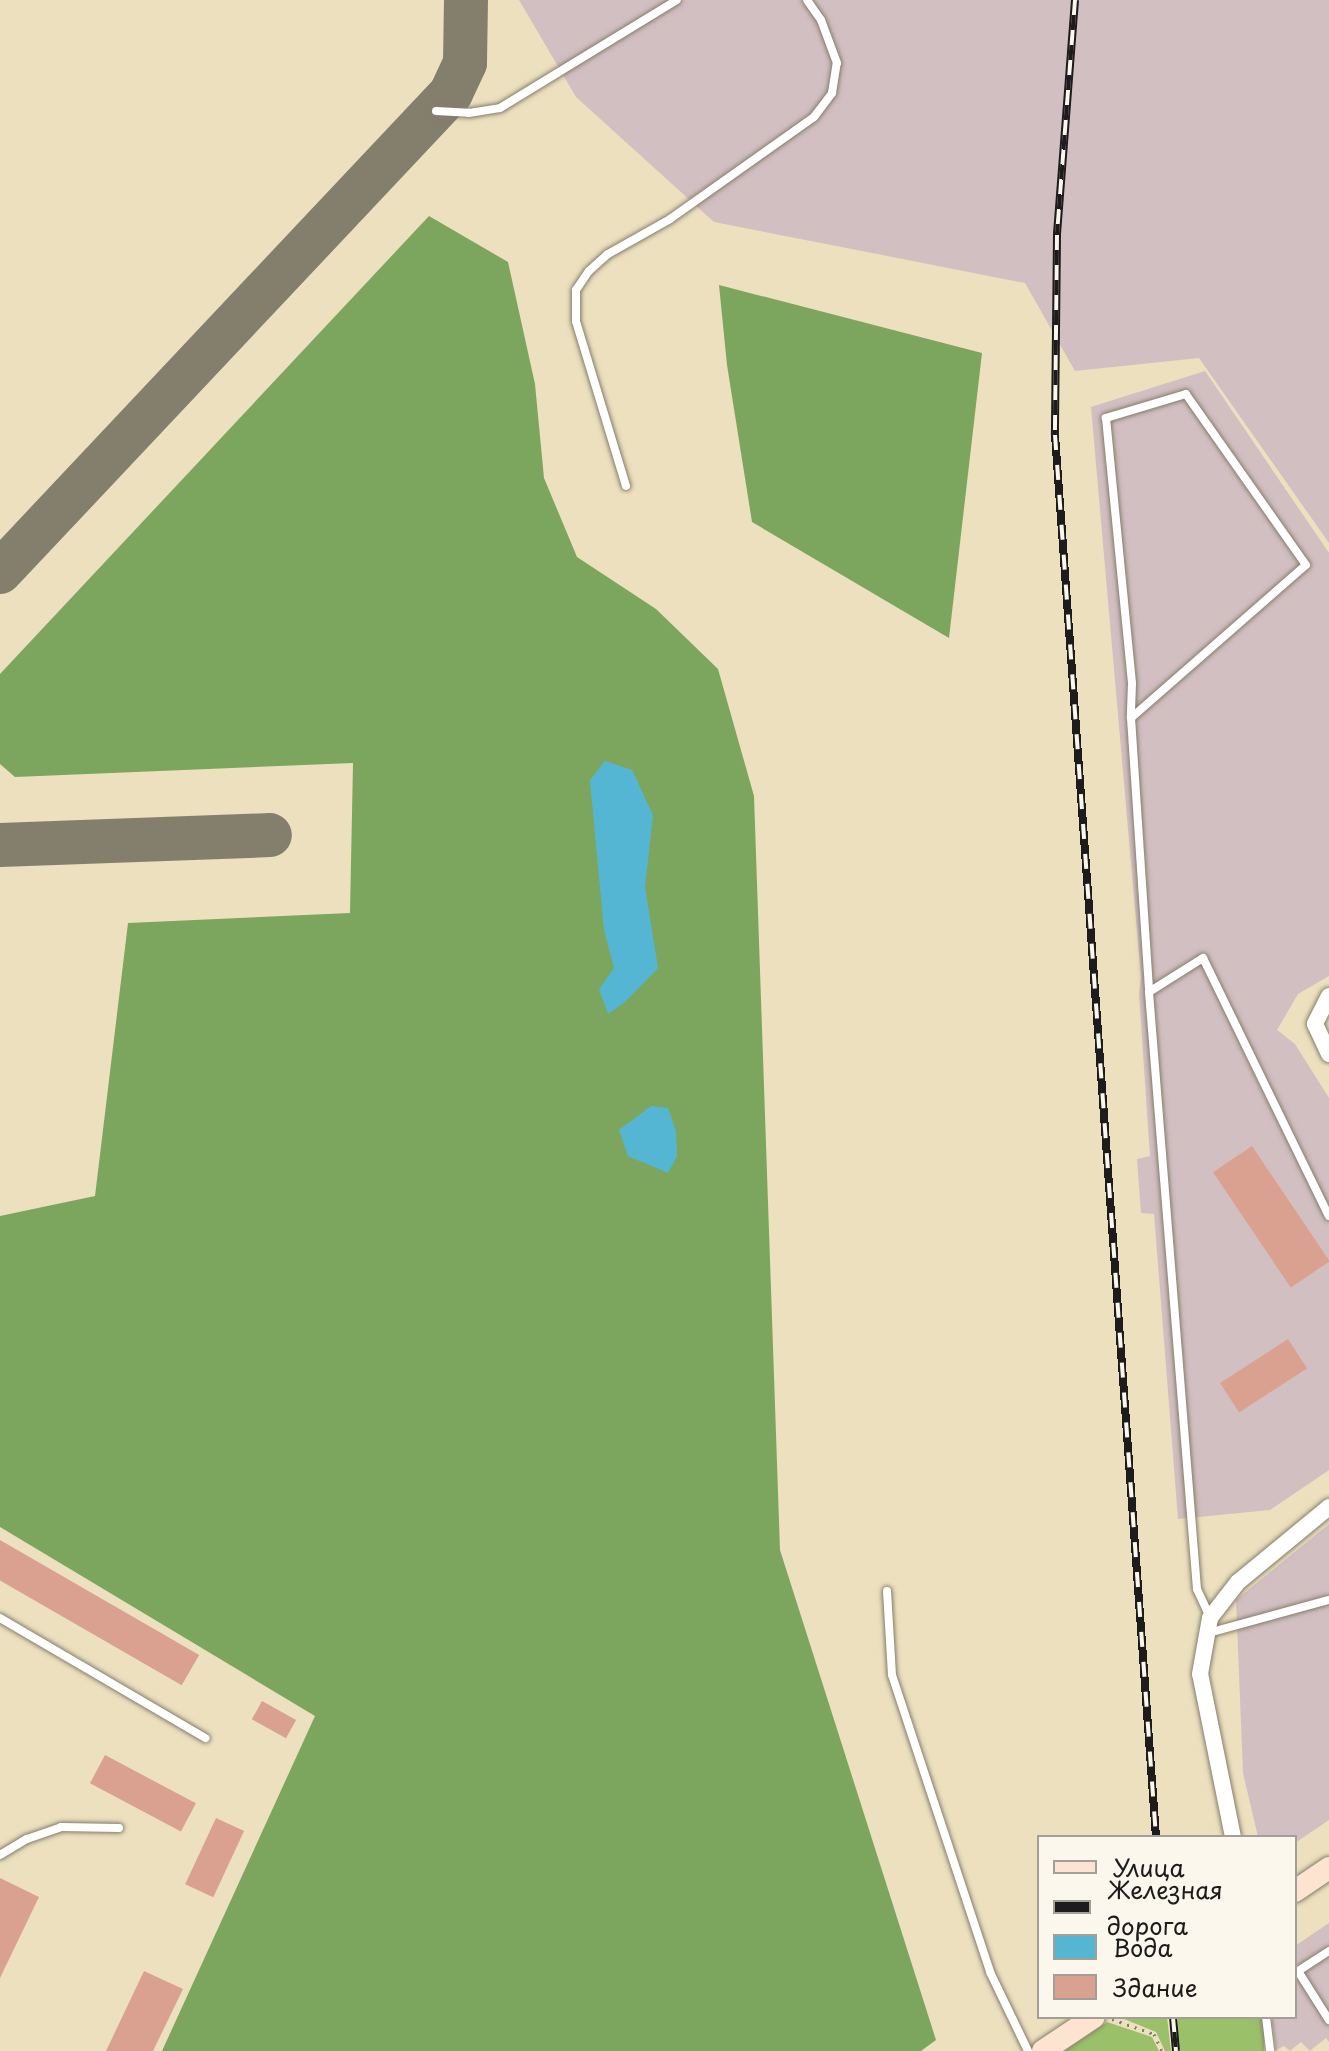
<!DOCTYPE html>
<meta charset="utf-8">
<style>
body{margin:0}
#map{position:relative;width:1329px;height:2051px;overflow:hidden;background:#ece0be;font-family:"Playpen Sans",sans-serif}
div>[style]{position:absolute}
.industrial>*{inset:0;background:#d2bfc1}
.green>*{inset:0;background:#9bc06a;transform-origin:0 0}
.forest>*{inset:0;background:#7ca65e}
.water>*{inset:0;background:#55b6d3}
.taxiway>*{height:44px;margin:-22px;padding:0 22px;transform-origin:22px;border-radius:22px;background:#847e6d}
.building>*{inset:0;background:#daa190;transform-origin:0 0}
.path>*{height:3px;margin-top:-1.5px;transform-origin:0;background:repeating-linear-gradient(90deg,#847e6d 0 2px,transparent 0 8px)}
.roads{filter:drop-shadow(0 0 2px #847e6d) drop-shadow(0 0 2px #847e6d)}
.lane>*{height:8px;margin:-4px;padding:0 4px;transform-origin:4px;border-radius:4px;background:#fff}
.street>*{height:16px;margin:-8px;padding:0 8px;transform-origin:8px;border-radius:8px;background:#fff}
.secondary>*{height:22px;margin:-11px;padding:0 11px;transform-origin:11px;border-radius:11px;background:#fde4d0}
.rail>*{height:8px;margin-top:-4px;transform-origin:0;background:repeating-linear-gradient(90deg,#fbf7ec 0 15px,#1c1c1c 0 30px);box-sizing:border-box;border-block:2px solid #1c1c1c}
span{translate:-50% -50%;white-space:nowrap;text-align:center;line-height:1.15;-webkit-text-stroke:7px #fbf7ec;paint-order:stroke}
.legend{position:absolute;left:1037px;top:1835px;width:260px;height:184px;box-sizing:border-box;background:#fbf7ec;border:2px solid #a29f99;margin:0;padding:10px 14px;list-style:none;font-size:24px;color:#1c1c1c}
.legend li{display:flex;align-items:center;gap:16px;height:40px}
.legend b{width:40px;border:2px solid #a29f99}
</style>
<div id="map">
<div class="industrial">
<div style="clip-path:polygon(519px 0,1329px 0,1329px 543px,1199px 358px,1075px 371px,1025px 283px,714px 222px,576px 97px)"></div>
<div style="clip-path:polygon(1205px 371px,1329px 553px,1329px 976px,1298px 994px,1277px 1030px,1295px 1044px,1329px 1098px,1329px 1470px,1270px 1510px,1178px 1519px,1154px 1214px,1141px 1213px,1137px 1159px,1150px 1156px,1139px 994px,1141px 977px,1091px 407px)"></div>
<div style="clip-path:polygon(1329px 1524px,1329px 1820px,1295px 1843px,1295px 1837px,1258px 1837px,1243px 1773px,1236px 1600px)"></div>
<div style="clip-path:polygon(1329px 1923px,1329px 2042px,1326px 2038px,1310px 2051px,1301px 2042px,1290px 2051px,1284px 2046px,1276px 2050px,1271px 2017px,1295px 2017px,1295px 1946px)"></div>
</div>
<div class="green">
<div style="clip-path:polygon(1119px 2017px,1167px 2017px,1171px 2051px,1165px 2051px,1156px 2032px)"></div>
<div style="left:1178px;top:2017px;width:86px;height:34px"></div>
<div style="clip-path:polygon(1107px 2022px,1152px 2037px,1159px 2051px,1064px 2051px)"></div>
</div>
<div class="forest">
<div style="clip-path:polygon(429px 216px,508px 262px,535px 384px,544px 478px,577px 557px,656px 609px,718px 669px,754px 796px,780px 1550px,936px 2040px,921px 2051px,162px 2051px,315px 1716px,0 1527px,0 1216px,95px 1196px,128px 923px,350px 913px,353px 763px,15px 777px,0 764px,0 674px)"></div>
<div style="clip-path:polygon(719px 285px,982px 353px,949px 638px,752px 522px,727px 365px)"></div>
</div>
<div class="water">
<div style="clip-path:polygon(605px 761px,632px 770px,653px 815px,645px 887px,658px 968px,625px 1002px,608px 1014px,599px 989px,614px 968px,604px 930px,590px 780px)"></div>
<div style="clip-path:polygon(651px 1106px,668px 1108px,676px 1131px,677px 1156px,668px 1173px,628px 1156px,619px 1130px)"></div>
</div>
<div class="taxiway">
<div style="left:0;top:572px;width:658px;rotate:-46.72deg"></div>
<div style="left:451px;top:93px;width:33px;rotate:-65deg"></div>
<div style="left:465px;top:63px;width:63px;rotate:-89.1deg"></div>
<div style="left:0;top:845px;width:270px;rotate:-2.1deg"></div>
</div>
<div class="building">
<div style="left:1252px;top:1146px;width:139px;height:47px;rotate:56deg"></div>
<div style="left:1288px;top:1339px;width:35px;height:81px;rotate:57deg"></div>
<div style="left:0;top:1540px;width:230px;height:35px;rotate:30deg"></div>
<div style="left:262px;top:1701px;width:39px;height:21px;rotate:29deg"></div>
<div style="left:105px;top:1755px;width:103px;height:32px;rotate:28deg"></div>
<div style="left:216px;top:1818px;width:31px;height:73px;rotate:25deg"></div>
<div style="clip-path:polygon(0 1878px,39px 1897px,0 1978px)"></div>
<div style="clip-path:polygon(144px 1971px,183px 1989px,153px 2051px,106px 2051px)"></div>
</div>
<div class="path">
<div style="left:1112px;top:2019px;width:45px;rotate:19.7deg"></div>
<div style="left:1154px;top:2034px;width:19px;rotate:65deg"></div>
</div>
<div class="roads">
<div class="lane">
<div style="left:436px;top:111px;width:33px;rotate:3deg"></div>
<div style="left:469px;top:113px;width:31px;rotate:-9deg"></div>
<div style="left:500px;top:108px;width:207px;rotate:-31.4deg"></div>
<div style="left:626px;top:486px;width:172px;rotate:-106.9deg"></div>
<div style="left:576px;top:321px;width:31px;rotate:-90deg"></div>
<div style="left:576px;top:290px;width:23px;rotate:-56deg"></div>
<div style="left:589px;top:271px;width:25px;rotate:-42deg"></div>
<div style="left:608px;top:254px;width:71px;rotate:-29.4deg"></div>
<div style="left:670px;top:219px;width:176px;rotate:-35.3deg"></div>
<div style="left:814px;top:117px;width:30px;rotate:-53deg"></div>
<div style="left:832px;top:93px;width:30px;rotate:-81deg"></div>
<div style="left:837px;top:63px;width:46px;rotate:-110.4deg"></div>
<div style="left:821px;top:20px;width:24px;rotate:-125deg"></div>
<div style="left:1131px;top:718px;width:232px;rotate:-41.2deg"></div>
<div style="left:1306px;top:565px;width:209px;rotate:-125.1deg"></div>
<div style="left:1186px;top:394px;width:84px;rotate:163.3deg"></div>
<div style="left:1106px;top:418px;width:266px;rotate:84.4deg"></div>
<div style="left:1132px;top:683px;width:35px;rotate:92deg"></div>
<div style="left:1131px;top:718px;width:275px;rotate:86.2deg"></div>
<div style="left:887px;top:1591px;width:84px;rotate:86.6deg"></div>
<div style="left:892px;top:1675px;width:313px;rotate:71.7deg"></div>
<div style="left:990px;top:1972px;width:88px;rotate:64.3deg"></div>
<div style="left:1210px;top:1617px;width:31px;rotate:-115deg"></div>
<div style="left:1197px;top:1589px;width:599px;rotate:-94.6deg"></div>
<div style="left:1149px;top:992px;width:64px;rotate:-32.2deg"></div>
<div style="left:1203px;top:958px;width:287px;rotate:64deg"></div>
<div style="left:0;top:1618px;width:238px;rotate:30.3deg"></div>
<div style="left:1208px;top:1633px;width:125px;rotate:-15.3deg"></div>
<div style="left:0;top:1855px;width:31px;rotate:-31deg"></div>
<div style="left:27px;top:1839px;width:36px;rotate:-19deg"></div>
<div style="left:61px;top:1827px;width:58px;rotate:1deg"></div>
<div style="left:1329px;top:1951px;width:37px;rotate:147deg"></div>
<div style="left:1298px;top:1971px;width:58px;rotate:57.7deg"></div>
<div style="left:1266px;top:2017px;width:34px;rotate:83deg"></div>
</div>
<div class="street">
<div style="left:1329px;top:996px;width:31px;rotate:117deg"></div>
<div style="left:1315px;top:1024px;width:33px;rotate:65deg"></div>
<div style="left:1233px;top:1837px;width:166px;rotate:-101.4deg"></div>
<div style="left:1200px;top:1674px;width:57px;rotate:-79.9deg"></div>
<div style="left:1210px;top:1618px;width:46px;rotate:-52.1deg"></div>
<div style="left:1238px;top:1582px;width:118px;rotate:-39.5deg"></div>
</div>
<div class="secondary">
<div style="left:1295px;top:1891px;width:41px;rotate:-34.1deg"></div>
<div style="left:1043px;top:2051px;width:61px;rotate:-33.7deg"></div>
</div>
</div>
<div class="rail">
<div style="left:1075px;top:0;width:236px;rotate:94.4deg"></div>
<div style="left:1057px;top:235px;width:200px;rotate:90.6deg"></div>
<div style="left:1055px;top:435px;width:1406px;rotate:85.88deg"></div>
<div style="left:1173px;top:2017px;width:34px;rotate:85deg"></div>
</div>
<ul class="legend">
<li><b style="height:10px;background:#fde4d0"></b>Улица</li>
<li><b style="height:10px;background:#1c1c1c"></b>Железная дорога</li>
<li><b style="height:22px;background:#55b6d3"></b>Вода</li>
<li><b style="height:22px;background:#daa190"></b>Здание</li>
</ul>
</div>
